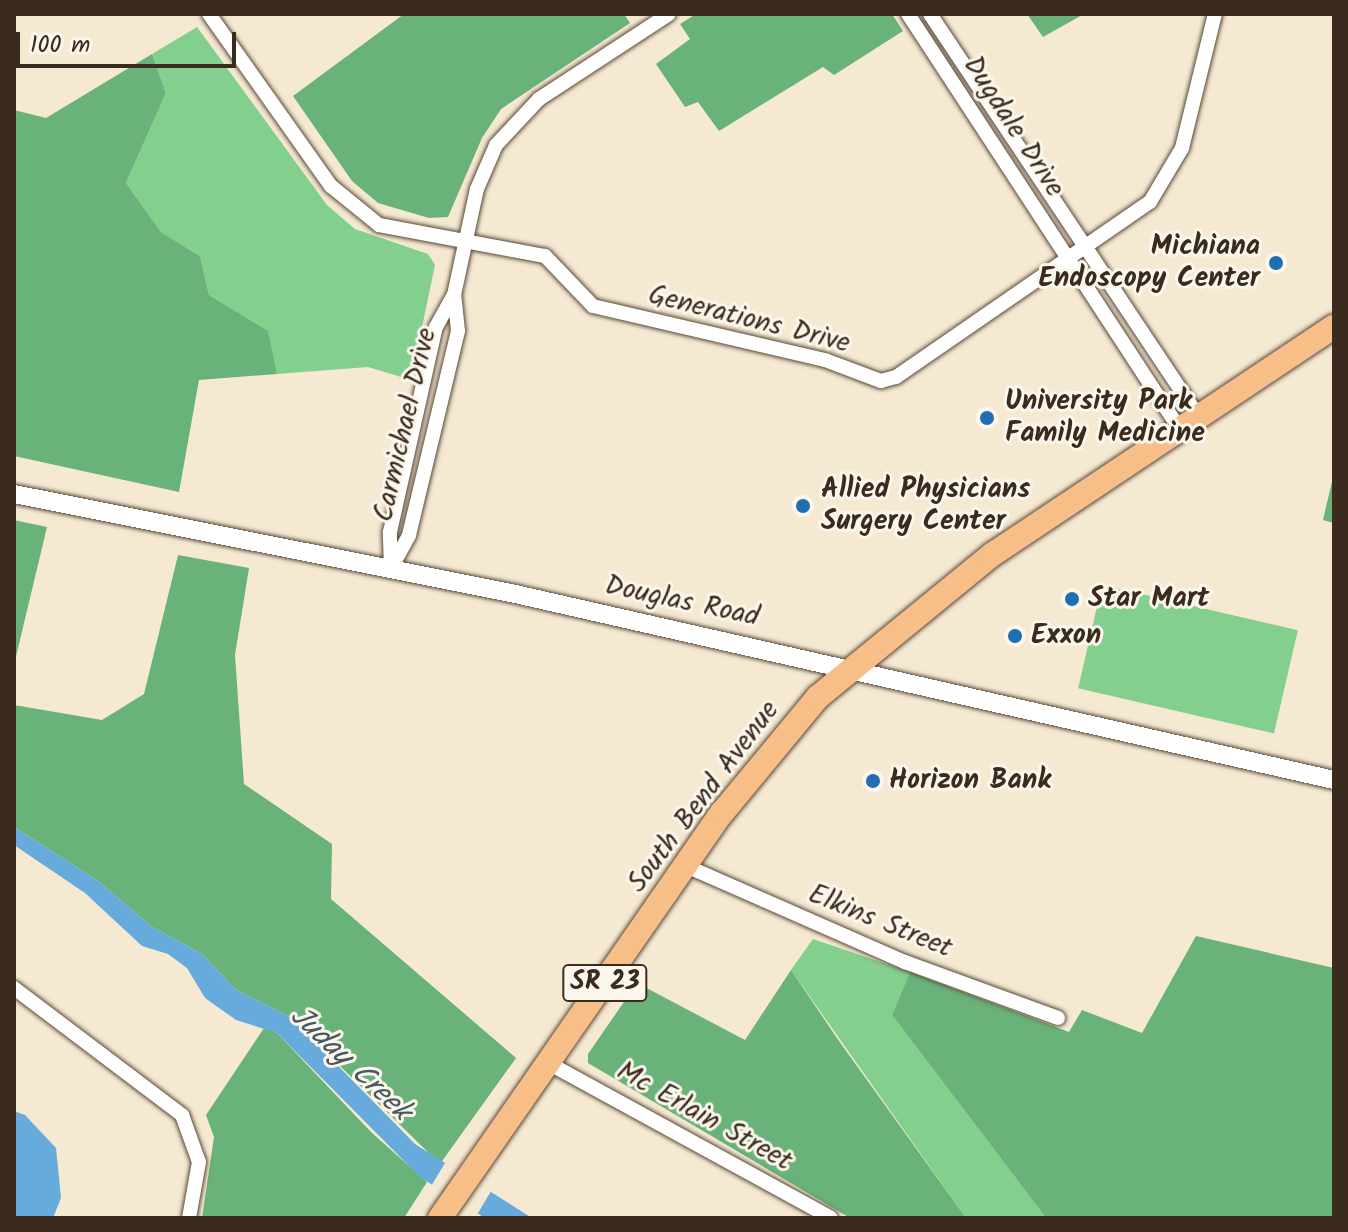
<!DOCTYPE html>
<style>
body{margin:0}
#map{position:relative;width:1348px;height:1232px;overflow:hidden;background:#f6e9d2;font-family:Kalam,sans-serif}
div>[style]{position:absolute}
.green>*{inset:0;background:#82cf8e;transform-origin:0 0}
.forest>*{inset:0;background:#69b279}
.water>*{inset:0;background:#67aadc}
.pier>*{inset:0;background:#f6e9d2;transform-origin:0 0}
.roads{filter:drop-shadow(0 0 2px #574739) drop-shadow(0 0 2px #574739)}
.minor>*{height:14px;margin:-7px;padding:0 7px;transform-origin:7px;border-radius:7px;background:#fff}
.tertiary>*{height:18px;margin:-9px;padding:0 9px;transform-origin:9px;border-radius:9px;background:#fff}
.primary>*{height:24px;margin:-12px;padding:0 12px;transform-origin:12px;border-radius:12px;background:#f7be88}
.dots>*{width:22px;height:22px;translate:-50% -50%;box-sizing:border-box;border:4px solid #fbf7ec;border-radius:50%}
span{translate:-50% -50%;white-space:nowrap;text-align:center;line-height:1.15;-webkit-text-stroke:6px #fbf7ec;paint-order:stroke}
.shield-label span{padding:2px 6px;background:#fbf7ec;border:2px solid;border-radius:6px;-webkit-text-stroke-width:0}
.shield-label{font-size:26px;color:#3b2a1e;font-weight:700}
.street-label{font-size:28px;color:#3b2a1e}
.poi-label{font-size:28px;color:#3b2a1e;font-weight:700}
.right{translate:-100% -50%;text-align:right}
.left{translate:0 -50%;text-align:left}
.water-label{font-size:30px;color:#4a5760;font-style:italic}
.frame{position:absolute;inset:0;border:16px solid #3b2a1e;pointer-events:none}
.scale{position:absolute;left:16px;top:32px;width:220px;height:36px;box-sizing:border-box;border:4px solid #3b2a1e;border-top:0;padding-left:10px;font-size:24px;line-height:28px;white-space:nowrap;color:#3b2a1e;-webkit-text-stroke:6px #fbf7ec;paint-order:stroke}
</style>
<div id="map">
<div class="green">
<div style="clip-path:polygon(197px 27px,327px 205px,355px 229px,428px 254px,435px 265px,411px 380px,368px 367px,277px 374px,267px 331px,209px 295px,200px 256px,161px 232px,126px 183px,166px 93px,152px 54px)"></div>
<div style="left:1102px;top:585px;width:201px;height:106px;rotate:13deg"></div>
<div style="clip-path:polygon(813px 939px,910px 972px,892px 1015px,1046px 1218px,966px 1218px,791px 970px)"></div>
</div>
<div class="forest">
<div style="clip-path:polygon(404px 14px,624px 14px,630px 23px,501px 109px,482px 138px,448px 217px,429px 218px,378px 203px,352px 181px,293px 96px)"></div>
<div style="clip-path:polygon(696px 14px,892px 14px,903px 31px,834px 75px,823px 67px,719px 131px,698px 102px,685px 107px,656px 64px,690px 39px,680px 24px)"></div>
<div style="clip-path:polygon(1027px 14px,1084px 14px,1043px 37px)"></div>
<div style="clip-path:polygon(152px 54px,166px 93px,126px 183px,161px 232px,200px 256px,209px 295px,268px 331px,277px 374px,199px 380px,179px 492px,14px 456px,14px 110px,46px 118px)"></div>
<div style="clip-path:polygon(1334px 473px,1334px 523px,1323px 520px)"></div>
<div style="clip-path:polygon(14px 520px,47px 527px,14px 665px)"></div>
<div style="clip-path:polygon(178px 555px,249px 568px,235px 655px,244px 784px,332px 844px,331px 899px,516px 1058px,440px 1164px,290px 1017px,236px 990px,202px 954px,152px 927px,98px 881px,14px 827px,14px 705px,102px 720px,144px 694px)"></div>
<div style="clip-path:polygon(1196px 936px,1334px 968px,1334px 1218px,1046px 1218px,892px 1015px,910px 972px,1069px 1032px,1082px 1010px,1142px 1033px)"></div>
<div style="clip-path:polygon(791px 970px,839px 1041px,966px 1218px,850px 1218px,588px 1063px,588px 1054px,637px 983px,745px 1040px)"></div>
<div style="clip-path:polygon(264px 1028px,277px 1033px,371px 1132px,427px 1182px,404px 1218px,202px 1218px,214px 1137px,206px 1115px)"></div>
</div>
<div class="water">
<div style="clip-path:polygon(14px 827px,98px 881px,152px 927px,202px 954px,236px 990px,290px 1017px,415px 1144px,532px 1218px,485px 1218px,420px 1177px,277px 1033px,236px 1020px,205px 998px,187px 968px,168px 954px,142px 946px,85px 893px,14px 845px)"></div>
<div style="clip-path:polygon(14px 1111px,25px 1115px,56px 1148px,61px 1198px,53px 1218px,14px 1218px)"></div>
</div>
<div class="pier">
<div style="left:445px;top:1163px;width:54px;height:29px;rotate:31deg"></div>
</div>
<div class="roads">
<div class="minor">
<div style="left:209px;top:14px;width:211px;rotate:54.7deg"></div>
<div style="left:331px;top:186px;width:62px;rotate:39.1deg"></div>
<div style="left:379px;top:225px;width:169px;rotate:10.6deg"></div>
<div style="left:545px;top:256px;width:69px;rotate:46.2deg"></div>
<div style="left:593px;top:306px;width:238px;rotate:13.1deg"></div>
<div style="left:825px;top:360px;width:60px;rotate:20.6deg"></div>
<div style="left:881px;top:381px;width:16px;rotate:-15deg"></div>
<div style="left:896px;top:377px;width:308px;rotate:-34.6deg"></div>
<div style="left:1150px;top:202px;width:63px;rotate:-59.3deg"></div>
<div style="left:1182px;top:148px;width:138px;rotate:-76.2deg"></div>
<div style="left:908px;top:14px;width:497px;rotate:56.8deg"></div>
<div style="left:930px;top:14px;width:485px;rotate:56.3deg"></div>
<div style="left:391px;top:568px;width:36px;rotate:-92deg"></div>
<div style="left:390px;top:532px;width:210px;rotate:-77.4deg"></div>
<div style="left:436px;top:327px;width:37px;rotate:-61deg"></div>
<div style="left:454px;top:295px;width:108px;rotate:-77.8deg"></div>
<div style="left:477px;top:189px;width:48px;rotate:-66.6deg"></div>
<div style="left:496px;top:145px;width:63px;rotate:-46.9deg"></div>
<div style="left:539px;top:99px;width:155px;rotate:-33.2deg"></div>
<div style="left:391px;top:568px;width:38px;rotate:-61deg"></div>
<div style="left:409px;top:535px;width:210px;rotate:-76.5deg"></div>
<div style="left:458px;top:331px;width:36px;rotate:-96deg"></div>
<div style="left:686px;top:866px;width:239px;rotate:23.7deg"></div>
<div style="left:905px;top:962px;width:163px;rotate:20.1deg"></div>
<div style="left:14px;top:988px;width:211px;rotate:37.1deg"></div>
<div style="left:182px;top:1115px;width:50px;rotate:70.1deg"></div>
<div style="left:199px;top:1162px;width:57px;rotate:100.1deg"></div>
<div style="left:550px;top:1064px;width:320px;rotate:28.7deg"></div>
</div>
<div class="tertiary">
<div style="left:14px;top:494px;width:507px;rotate:11.27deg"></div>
<div style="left:511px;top:593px;width:844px;rotate:12.8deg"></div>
</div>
<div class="primary">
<div style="left:440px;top:1218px;width:494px;rotate:-55.2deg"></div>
<div style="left:722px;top:813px;width:151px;rotate:-50.4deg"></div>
<div style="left:818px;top:697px;width:226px;rotate:-39.3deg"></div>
<div style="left:993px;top:554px;width:410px;rotate:-33.7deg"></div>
</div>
</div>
<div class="dots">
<div style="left:1276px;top:263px;background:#1f6fb2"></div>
<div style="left:987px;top:418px;background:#1f6fb2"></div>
<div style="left:803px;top:506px;background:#1f6fb2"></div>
<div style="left:1072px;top:599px;background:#1f6fb2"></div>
<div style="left:1015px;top:636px;background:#1f6fb2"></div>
<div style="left:873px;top:781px;background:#1f6fb2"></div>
</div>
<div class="shield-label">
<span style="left:605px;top:983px">SR 23</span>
</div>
<div class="street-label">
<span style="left:1013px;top:127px;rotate:57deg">Dugdale Drive</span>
<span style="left:749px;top:320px;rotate:14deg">Generations Drive</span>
<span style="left:406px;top:425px;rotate:-77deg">Carmichael Drive</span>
<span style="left:682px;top:602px;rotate:12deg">Douglas Road</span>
<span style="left:704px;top:797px;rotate:-53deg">South Bend Avenue</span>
<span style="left:880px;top:922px;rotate:22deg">Elkins Street</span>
<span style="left:704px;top:1117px;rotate:29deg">Mc Erlain Street</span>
</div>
<div class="poi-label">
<span class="right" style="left:1260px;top:263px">Michiana<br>Endoscopy Center</span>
<span class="left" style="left:1005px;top:418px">University Park<br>Family Medicine</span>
<span class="left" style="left:821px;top:506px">Allied Physicians<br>Surgery Center</span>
<span class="left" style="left:1088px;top:599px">Star Mart</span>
<span class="left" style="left:1031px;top:636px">Exxon</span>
<span class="left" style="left:889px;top:781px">Horizon Bank</span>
</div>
<div class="water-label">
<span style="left:350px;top:1064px;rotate:43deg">Juday Creek</span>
</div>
<div class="frame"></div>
<div class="scale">100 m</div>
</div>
